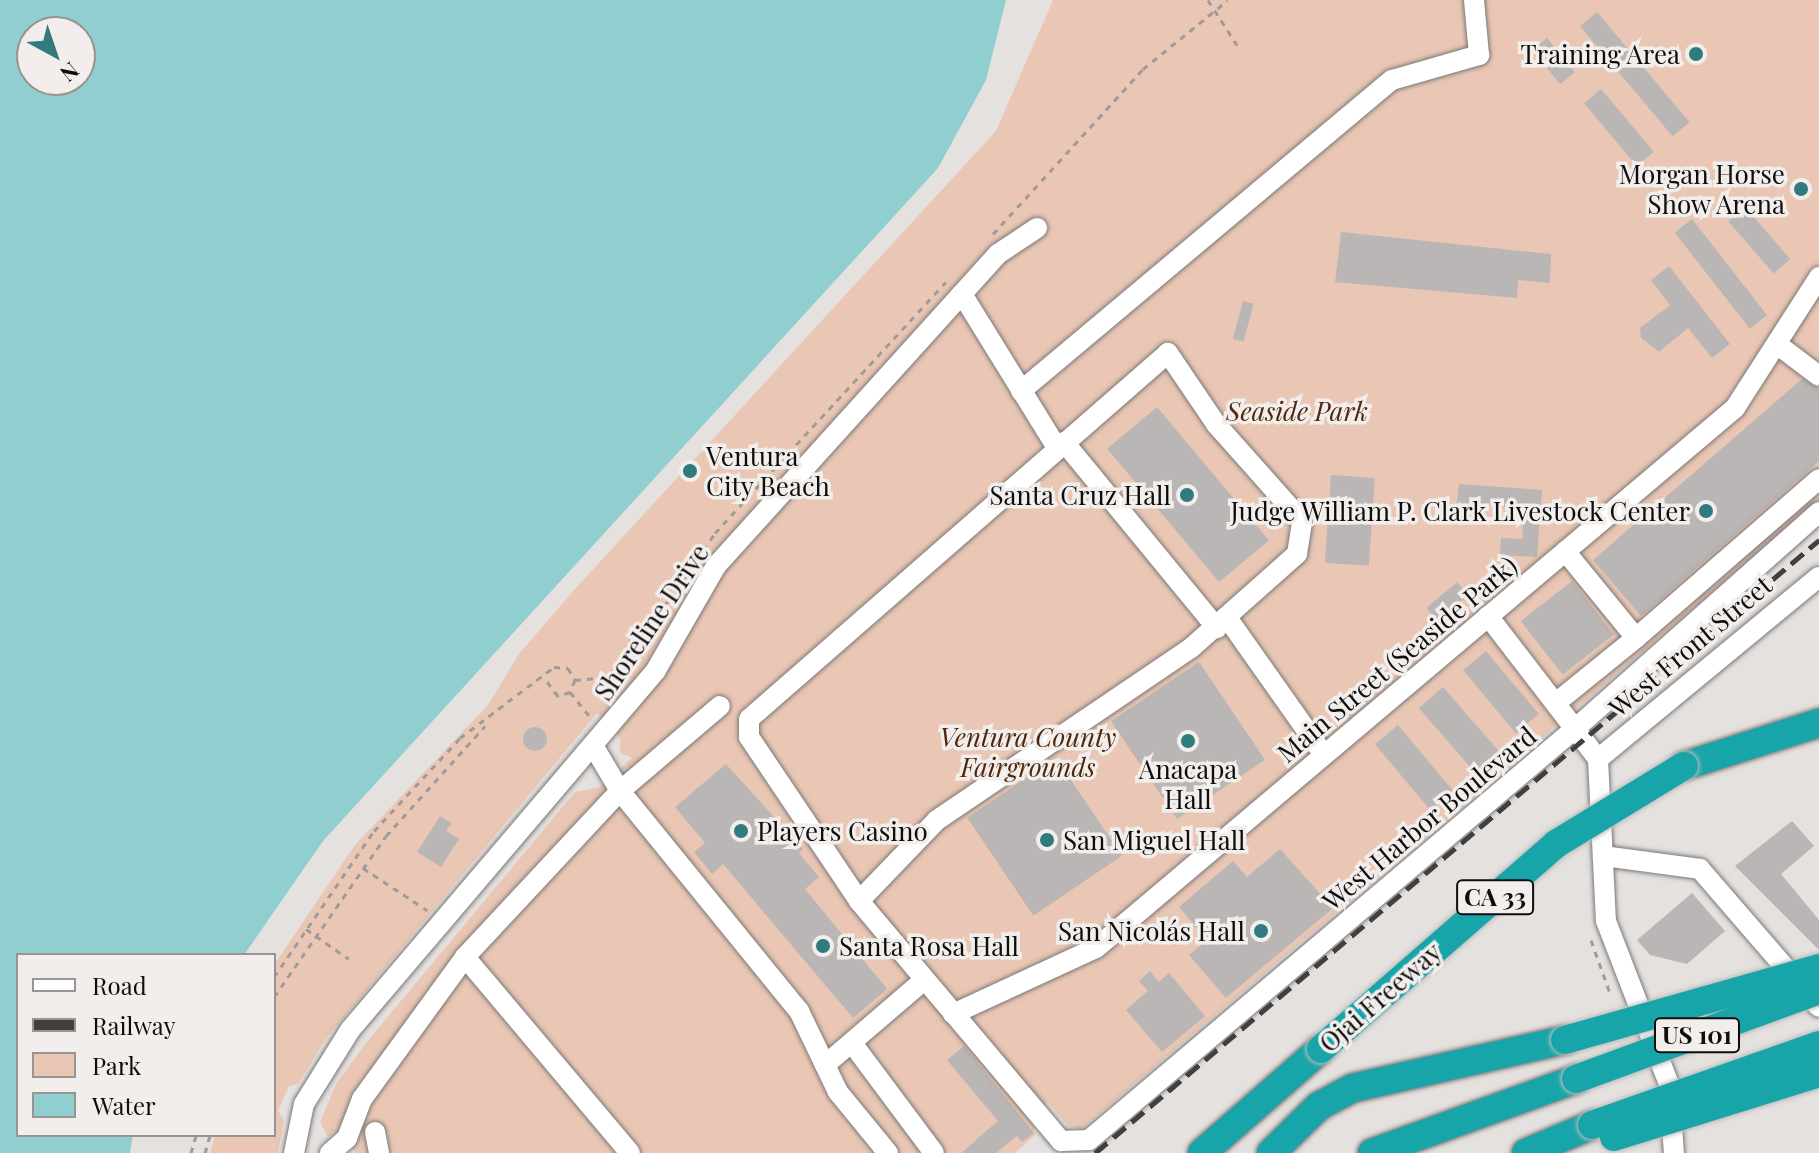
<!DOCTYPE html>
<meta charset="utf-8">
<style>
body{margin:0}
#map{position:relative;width:1819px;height:1153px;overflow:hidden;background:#e4e1df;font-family:"Playfair Display",serif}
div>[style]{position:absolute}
.green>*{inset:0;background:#eac7b4}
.water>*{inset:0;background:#90ced0}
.building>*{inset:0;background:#b9b6b5;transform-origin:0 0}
.round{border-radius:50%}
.path>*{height:3px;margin-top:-1.5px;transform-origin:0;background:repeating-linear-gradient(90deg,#9e9b9a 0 6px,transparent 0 12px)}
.roads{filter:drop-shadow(0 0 2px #7b7877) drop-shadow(0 0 2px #7b7877)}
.minor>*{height:20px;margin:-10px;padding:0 10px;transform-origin:10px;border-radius:10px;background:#fff}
.highway>*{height:28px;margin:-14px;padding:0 14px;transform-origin:14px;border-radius:14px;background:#18a5aa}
.rail>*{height:5px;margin-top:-2.5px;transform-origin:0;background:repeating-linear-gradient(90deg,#41403e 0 16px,transparent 0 24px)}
.bridges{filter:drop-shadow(0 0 2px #bcbcbb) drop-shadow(0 0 2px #bcbcbb)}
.highway-bridge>*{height:28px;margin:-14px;padding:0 14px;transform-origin:14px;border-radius:14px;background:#18a5aa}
.dots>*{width:22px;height:22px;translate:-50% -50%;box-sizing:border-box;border:4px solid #f1eeec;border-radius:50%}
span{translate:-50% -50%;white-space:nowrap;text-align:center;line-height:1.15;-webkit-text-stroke:7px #f1eeec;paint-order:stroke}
.shield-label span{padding:2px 6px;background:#f1eeec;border:2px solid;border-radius:6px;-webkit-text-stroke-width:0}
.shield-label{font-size:24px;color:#0f0e0d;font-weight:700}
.poi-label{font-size:26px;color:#0f0e0d}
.right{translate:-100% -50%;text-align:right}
.left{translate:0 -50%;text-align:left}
.park-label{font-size:26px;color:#51270a;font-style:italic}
.street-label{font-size:26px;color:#0f0e0d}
.legend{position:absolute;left:16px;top:953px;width:260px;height:184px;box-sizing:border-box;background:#f1eeec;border:2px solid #979493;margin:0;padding:10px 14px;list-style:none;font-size:24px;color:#0f0e0d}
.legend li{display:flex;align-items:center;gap:16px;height:40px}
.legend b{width:40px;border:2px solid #979493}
.north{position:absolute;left:16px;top:16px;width:80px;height:80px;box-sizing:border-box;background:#f1eeec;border:2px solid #979493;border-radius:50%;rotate:140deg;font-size:22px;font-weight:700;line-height:32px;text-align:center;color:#0f0e0d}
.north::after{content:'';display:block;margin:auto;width:28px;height:36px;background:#317a7d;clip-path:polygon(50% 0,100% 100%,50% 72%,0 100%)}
</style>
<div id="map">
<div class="green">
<div style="clip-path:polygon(1053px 0,1819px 0,1819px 502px,1081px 1129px,1068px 1126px,1048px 1102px,1032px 1115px,1035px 1135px,1015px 1153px,356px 1153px,339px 1129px,328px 1137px,320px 1122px,336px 1084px,365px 1044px,575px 792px,599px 787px,632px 758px,620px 753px,620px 738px,597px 713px,325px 1040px,298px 1084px,289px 1086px,278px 1111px,284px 1120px,278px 1153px,210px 1153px,215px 1135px,274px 1135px,274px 965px,355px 845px,488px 705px,519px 654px,575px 589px,996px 131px)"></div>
</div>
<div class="water">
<div style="clip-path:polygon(evenodd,0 0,1006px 0,986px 80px,938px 168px,323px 841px,244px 955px,18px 955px,18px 1135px,133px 1135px,130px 1153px,0 1153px,0 0,32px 32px,80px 32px,80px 80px,32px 80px,32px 32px)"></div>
</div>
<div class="building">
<div style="left:1597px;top:12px;width:144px;height:22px;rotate:50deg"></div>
<div style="left:1547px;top:38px;width:44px;height:19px;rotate:51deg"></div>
<div style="left:1601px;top:89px;width:82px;height:22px;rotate:50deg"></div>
<div style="left:1745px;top:207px;width:69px;height:22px;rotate:49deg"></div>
<div style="left:1692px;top:219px;width:122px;height:22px;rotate:52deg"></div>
<div style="clip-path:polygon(1341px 232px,1551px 254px,1550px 283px,1518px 280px,1517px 298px,1335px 282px)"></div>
<div style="clip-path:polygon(1669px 266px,1730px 344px,1712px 358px,1688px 328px,1659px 352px,1641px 338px,1640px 328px,1670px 305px,1651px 280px)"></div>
<div style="left:1243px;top:301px;width:11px;height:39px;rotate:15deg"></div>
<div style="clip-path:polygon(1802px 379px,1819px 389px,1819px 461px,1641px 616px,1593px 560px)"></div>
<div style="left:1157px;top:407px;width:174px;height:65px;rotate:50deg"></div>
<div style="left:1331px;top:475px;width:44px;height:88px;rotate:4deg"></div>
<div style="clip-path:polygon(1459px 484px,1542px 490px,1537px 557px,1500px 555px,1501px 538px,1522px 539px,1524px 508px,1457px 503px)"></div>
<div style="left:1572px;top:581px;width:68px;height:65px;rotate:52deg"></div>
<div style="left:1457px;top:582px;width:17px;height:40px;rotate:50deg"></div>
<div style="left:1486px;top:651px;width:82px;height:30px;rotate:50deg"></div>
<div style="left:1199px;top:662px;width:118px;height:106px;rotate:56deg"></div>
<div style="left:1443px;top:687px;width:86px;height:32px;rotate:49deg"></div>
<div style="left:1398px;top:725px;width:87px;height:30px;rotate:50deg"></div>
<div class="round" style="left:523px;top:727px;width:24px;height:24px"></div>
<div style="left:1056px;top:758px;width:118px;height:107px;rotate:56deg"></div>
<div style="clip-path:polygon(726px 764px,803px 849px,799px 853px,819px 877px,805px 889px,887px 989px,853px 1018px,723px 864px,712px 874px,694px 852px,705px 843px,675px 807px)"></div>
<div style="clip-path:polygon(440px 816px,452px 823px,446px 831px,459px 839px,441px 867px,417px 852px)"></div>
<div style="clip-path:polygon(1792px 821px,1814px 846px,1781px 874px,1819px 920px,1819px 950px,1735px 866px)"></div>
<div style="clip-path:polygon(1280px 849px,1333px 908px,1226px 998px,1189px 955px,1207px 940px,1179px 907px,1233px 861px,1247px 877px)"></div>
<div style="clip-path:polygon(1692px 893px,1725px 931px,1687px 964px,1650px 955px,1637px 940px)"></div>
<div style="clip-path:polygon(1150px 971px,1159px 982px,1169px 973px,1205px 1016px,1162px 1052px,1126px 1010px,1148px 991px,1139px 981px)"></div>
<div style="clip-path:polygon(964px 1046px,1034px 1133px,1022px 1142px,1017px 1136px,996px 1153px,961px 1153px,998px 1121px,947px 1060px)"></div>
</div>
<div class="path">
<div style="left:1208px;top:0;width:54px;rotate:57.2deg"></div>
<div style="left:993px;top:234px;width:223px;rotate:-47.7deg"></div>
<div style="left:1143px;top:69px;width:109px;rotate:-39.1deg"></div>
<div style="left:575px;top:680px;width:25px;rotate:-5deg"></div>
<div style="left:600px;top:678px;width:24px;rotate:-30deg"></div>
<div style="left:621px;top:666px;width:40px;rotate:-69.8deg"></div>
<div style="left:635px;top:628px;width:45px;rotate:-38.7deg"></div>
<div style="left:670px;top:600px;width:81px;rotate:-56.1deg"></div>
<div style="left:715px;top:533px;width:341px;rotate:-47.4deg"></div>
<div style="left:570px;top:692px;width:36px;rotate:51deg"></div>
<div style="left:363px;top:868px;width:77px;rotate:33.3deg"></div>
<div style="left:306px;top:929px;width:52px;rotate:34.9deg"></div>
<div style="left:1591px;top:940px;width:56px;rotate:70.3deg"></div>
<div style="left:274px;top:977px;width:177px;rotate:-55.6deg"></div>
<div style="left:374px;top:831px;width:127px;rotate:-47.2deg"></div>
<div style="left:460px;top:738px;width:118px;rotate:-37.1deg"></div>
<div style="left:554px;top:667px;width:14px;rotate:4deg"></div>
<div style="left:568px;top:668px;width:14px;rotate:60deg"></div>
<div style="left:575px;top:680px;width:13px;rotate:113deg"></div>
<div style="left:570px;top:692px;width:13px;rotate:162deg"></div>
<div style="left:558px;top:696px;width:21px;rotate:-127deg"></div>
<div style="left:274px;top:997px;width:196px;rotate:-55.2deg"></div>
<div style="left:386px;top:836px;width:148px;rotate:-48deg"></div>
<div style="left:191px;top:1153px;width:19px;rotate:-74deg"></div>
<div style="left:205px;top:1153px;width:19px;rotate:-74deg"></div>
</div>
<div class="roads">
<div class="minor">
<div style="left:962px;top:294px;width:181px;rotate:58.3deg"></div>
<div style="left:1778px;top:345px;width:51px;rotate:37.1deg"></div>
<div style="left:1021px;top:391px;width:484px;rotate:-40deg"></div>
<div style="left:1392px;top:80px;width:91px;rotate:-16deg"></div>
<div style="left:1479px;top:55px;width:55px;rotate:-95.2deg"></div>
<div style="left:1064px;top:442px;width:241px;rotate:50.6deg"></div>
<div style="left:1488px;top:616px;width:180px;rotate:52.4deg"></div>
<div style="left:1598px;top:759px;width:162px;rotate:87.2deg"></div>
<div style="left:1606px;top:921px;width:175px;rotate:68.9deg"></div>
<div style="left:1669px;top:1084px;width:69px;rotate:85.9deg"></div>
<div style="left:1228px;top:619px;width:166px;rotate:54.8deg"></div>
<div style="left:1636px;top:638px;width:242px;rotate:-41deg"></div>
<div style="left:1557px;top:702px;width:102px;rotate:-39deg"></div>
<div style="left:1636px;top:638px;width:112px;rotate:-129.2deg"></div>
<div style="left:594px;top:747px;width:51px;rotate:59.4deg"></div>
<div style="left:620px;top:791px;width:284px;rotate:50.9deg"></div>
<div style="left:799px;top:1011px;width:90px;rotate:64.3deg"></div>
<div style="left:838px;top:1092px;width:79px;rotate:50.7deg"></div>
<div style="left:1598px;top:759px;width:286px;rotate:-39.5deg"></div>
<div style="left:1603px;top:856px;width:98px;rotate:7.6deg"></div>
<div style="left:1700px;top:869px;width:182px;rotate:49.2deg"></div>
<div style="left:859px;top:901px;width:112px;rotate:-46.1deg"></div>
<div style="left:937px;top:820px;width:307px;rotate:-34.1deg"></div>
<div style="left:1191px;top:648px;width:142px;rotate:-41.6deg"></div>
<div style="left:1297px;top:554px;width:33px;rotate:-81deg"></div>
<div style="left:1302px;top:521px;width:130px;rotate:-131.6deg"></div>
<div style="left:1216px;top:424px;width:86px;rotate:-124.1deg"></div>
<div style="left:1168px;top:353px;width:556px;rotate:138.86deg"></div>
<div style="left:749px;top:719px;width:18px;rotate:90deg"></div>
<div style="left:749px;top:737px;width:197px;rotate:56.1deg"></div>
<div style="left:859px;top:901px;width:314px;rotate:49.9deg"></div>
<div style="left:465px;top:957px;width:256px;rotate:49.9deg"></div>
<div style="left:953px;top:1014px;width:157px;rotate:-24.8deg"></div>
<div style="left:1096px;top:948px;width:837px;rotate:-40.2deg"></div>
<div style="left:1735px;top:408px;width:156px;rotate:-57.3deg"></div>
<div style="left:852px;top:1043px;width:137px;rotate:53.3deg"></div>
<div style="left:825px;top:1065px;width:130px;rotate:-40.6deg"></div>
<div style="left:375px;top:1132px;width:21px;rotate:79deg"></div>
<div style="left:1061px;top:1141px;width:28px;rotate:-2deg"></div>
<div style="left:1089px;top:1140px;width:639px;rotate:-40.24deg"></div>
<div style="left:1577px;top:727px;width:324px;rotate:-41.6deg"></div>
<div style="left:294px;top:1153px;width:50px;rotate:-78.5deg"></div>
<div style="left:304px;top:1104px;width:87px;rotate:-58.1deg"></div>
<div style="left:350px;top:1030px;width:472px;rotate:-49.6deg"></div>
<div style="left:656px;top:670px;width:120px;rotate:-60deg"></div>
<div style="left:716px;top:566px;width:421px;rotate:-47.9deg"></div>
<div style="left:998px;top:254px;width:47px;rotate:-33.7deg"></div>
<div style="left:330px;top:1153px;width:23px;rotate:-41deg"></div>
<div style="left:347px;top:1138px;width:42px;rotate:-69deg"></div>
<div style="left:362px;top:1099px;width:175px;rotate:-54deg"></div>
<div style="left:465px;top:957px;width:227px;rotate:-47deg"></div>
<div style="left:620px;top:791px;width:131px;rotate:-40.4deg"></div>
</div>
<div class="highway">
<div style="left:1684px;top:766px;width:142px;rotate:-17.7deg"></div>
<div style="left:1202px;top:1153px;width:158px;rotate:-41.2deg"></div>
<div style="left:1271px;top:1153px;width:67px;rotate:-44.4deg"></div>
<div style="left:1319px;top:1106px;width:38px;rotate:-28deg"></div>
<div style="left:1353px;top:1088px;width:217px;rotate:-12.8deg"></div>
<div style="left:1372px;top:1153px;width:217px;rotate:-19.9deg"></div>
<div style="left:1526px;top:1153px;width:72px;rotate:-23deg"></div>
</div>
</div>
<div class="rail">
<div style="left:1095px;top:1153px;width:949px;rotate:-40.25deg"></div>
</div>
<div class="bridges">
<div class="highway-bridge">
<div style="left:1565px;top:1040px;width:264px;rotate:-15.8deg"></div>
<div style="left:1321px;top:1049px;width:312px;rotate:-41.1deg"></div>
<div style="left:1556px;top:844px;width:150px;rotate:-31.4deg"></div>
<div style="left:1576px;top:1079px;width:259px;rotate:-20.1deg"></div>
<div style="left:1592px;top:1125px;width:241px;rotate:-19.4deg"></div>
<div style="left:1614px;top:1137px;width:215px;rotate:-17.3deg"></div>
</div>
</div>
<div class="dots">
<div style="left:1696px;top:54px;background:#317a7d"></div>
<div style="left:1801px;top:189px;background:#317a7d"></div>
<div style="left:690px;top:471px;background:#317a7d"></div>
<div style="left:1187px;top:495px;background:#317a7d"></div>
<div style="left:1706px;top:511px;background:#317a7d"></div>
<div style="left:1188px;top:741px;background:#317a7d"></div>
<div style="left:741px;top:831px;background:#317a7d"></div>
<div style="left:1047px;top:840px;background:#317a7d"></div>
<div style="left:1261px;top:931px;background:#317a7d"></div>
<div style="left:823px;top:946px;background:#317a7d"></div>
</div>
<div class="shield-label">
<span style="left:1495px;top:897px">CA 33</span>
<span style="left:1697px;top:1035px">US 101</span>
</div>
<div class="poi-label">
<span class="right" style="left:1680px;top:54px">Training Area</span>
<span class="right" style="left:1785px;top:189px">Morgan Horse<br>Show Arena</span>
<span class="left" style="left:706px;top:471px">Ventura<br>City Beach</span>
<span class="right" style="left:1171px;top:495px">Santa Cruz Hall</span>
<span class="right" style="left:1690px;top:511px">Judge William P. Clark Livestock Center</span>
<span style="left:1188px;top:784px">Anacapa<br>Hall</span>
<span class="left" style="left:757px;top:831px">Players Casino</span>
<span class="left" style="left:1063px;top:840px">San Miguel Hall</span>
<span class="right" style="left:1245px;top:931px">San Nicolás Hall</span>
<span class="left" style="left:839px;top:946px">Santa Rosa Hall</span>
</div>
<div class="park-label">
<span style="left:1297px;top:411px">Seaside Park</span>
<span style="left:1028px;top:752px">Ventura County<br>Fairgrounds</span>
</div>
<div class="street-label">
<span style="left:651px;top:622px;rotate:-56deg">Shoreline Drive</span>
<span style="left:1690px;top:646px;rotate:-40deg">West Front Street</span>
<span style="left:1397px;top:659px;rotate:-40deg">Main Street (Seaside Park)</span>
<span style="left:1429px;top:818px;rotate:-40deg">West Harbor Boulevard</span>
<span style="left:1380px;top:997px;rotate:-41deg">Ojai Freeway</span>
</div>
<ul class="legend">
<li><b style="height:10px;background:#fff"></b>Road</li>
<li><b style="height:10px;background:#41403e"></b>Railway</li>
<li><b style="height:22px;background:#eac7b4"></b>Park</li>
<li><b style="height:22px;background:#90ced0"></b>Water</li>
</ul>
<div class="north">N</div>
</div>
